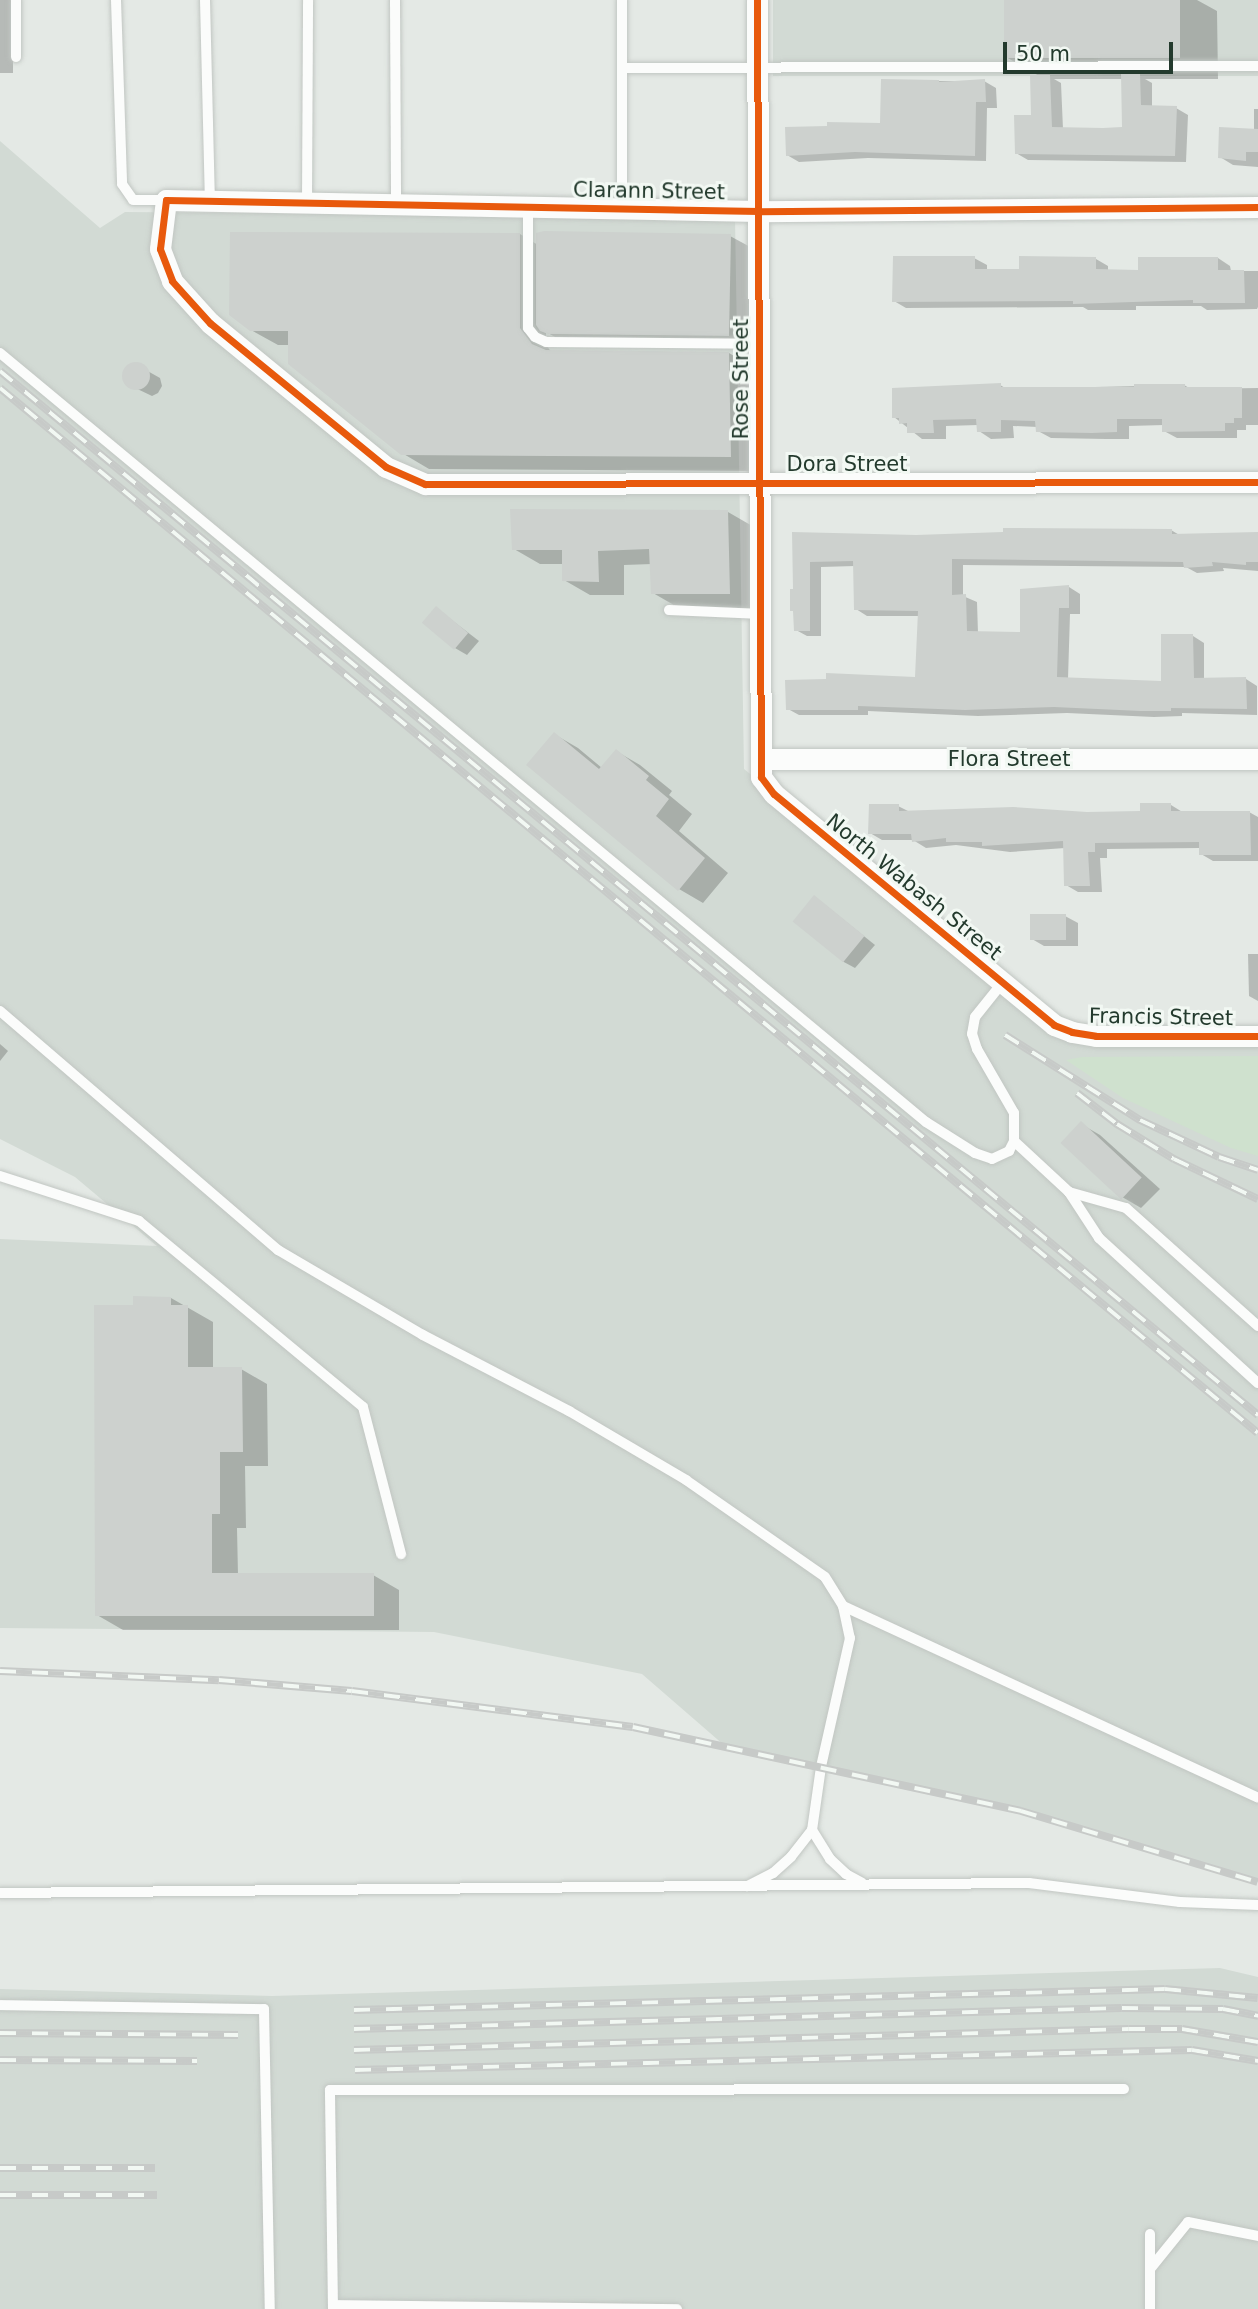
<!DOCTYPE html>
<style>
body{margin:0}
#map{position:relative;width:1258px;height:2309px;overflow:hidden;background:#e4e9e5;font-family:"DejaVu Sans",sans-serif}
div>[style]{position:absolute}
.built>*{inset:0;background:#d2dad4;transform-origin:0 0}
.green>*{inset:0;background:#cfe1ce}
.shadow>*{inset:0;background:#0003;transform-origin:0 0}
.building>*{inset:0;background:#cdd1ce;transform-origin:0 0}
.round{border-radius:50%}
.roads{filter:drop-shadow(0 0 2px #c1c6c2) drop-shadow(0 0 2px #c1c6c2)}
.service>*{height:10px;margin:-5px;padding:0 5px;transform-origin:5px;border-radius:5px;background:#fbfcfb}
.minor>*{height:21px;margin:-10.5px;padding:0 10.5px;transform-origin:10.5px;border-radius:10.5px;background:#fbfcfb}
.rail>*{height:8px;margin-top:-4px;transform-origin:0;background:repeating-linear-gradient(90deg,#f2f8f3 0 16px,#c7cac8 0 32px);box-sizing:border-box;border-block:2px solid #c7cac8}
.cycleway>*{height:7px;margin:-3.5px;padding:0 3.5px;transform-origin:3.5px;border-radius:3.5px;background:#e8590c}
span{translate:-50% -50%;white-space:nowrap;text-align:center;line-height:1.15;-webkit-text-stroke:6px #f2f8f3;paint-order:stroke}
.street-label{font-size:21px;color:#233a2d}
.scale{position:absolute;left:1003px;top:42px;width:170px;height:32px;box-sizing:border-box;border:4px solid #233a2d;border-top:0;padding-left:9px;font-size:21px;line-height:24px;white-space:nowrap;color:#233a2d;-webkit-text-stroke:5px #f2f8f3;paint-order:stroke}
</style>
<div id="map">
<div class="built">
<div style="left:773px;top:0;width:485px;height:76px"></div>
<div style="clip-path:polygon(0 141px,100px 228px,125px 212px,735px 217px,744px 769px,1065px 1029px,1258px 1036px,1258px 1882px,1021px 1811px,725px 1746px,642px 1674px,434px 1632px,0 1628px,0 1239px,157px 1246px,75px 1177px,0 1139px)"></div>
<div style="clip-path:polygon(1220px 1968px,1258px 1977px,1258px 2309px,0 2309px,0 1989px,272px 1996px)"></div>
</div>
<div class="green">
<div style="clip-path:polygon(1258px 1056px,1258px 1156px,1231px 1148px,1123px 1098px,1066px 1060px,1082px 1057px)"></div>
</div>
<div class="shadow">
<div style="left:0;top:0;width:13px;height:73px"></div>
<div style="clip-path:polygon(evenodd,1006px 0,1197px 0,1217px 11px,1218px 79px,1145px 79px,1152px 83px,1152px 107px,1176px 108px,1188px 115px,1186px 162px,1028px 160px,1016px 153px,1033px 117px,1039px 76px,1006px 57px,1006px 0,1054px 79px,1123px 79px,1123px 129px,1063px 129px,1061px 83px,1054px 79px)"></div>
<div style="clip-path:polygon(939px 81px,984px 81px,996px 88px,997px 108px,987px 108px,986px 161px,868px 158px,799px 162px,787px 155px,882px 125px)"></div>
<div style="clip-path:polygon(1254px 109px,1258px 109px,1258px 167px,1233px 165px,1220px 157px,1254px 130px)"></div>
<div style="clip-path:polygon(520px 234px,538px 245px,730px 236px,754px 249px,752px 348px,566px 343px,546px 332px,546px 344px,551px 352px,729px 353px,755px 368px,757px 471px,429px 469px,402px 453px,290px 345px,278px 345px,251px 330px)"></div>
<div style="clip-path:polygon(974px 258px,987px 265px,987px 270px,1021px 270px,1096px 259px,1108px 266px,1108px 271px,1140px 271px,1218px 258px,1230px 266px,1231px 271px,1258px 271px,1258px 307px,1257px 309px,1207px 310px,1201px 306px,1136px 306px,1136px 310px,1088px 310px,1083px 307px,906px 308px,894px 301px)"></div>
<div style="clip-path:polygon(135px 364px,160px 378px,162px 386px,158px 393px,152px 396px,127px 384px,124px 374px,128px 367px)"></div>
<div style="clip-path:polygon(1000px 385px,1007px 389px,1184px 385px,1191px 389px,1258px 388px,1258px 425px,1246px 425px,1246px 430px,1237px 430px,1237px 438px,1177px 438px,1164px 431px,1164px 425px,1129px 426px,1129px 439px,1106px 439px,1051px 438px,1038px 431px,1038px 427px,1013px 426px,1014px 438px,991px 439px,979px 431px,978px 425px,946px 426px,946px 439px,922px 439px,894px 417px)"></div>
<div style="clip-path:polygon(728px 512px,754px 527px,755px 608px,679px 608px,653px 593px,652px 564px,624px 565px,624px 595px,590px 595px,564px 580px,564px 564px,540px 564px,514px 549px)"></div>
<div style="clip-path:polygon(1171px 530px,1181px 536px,1258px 533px,1258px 571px,1223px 568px,1224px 571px,1197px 573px,1186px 567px,963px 565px,963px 596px,977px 602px,978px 633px,1022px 633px,1069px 587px,1080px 594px,1080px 614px,1070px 614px,1068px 679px,1163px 683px,1193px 636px,1204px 643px,1204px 679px,1246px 679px,1257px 686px,1257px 715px,1182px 713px,1182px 716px,1154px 717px,1067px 713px,978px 716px,868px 711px,868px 715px,799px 715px,788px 709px,917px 679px,919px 616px,867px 616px,856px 609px,855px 566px,821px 567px,821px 636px,807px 636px,796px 630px,794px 533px,916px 536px)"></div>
<div style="clip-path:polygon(436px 608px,479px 641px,467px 655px,455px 648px)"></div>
<div style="clip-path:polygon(554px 734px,578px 748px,602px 768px,616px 751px,640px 765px,672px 791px,669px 795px,692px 814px,679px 831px,728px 873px,703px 903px,679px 889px)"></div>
<div style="clip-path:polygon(1171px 805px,1184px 813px,1249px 812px,1258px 817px,1258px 861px,1213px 861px,1201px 854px,1200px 848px,1107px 849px,1107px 858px,1100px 858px,1102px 892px,1078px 892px,1066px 885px,1065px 848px,1010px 852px,956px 845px,926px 848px,913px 840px,882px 840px,870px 833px,898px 806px,910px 812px,1087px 814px,1142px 812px)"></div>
<div style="clip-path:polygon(815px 897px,875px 945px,855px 968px,842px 961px)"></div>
<div style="clip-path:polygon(1065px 916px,1078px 923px,1078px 946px,1044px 946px,1032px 939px)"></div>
<div style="clip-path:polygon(1248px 954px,1258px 954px,1258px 1001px,1249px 996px)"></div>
<div style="clip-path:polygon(0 1044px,8px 1051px,0 1061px)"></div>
<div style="clip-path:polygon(1081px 1124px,1100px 1135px,1160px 1189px,1141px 1208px,1122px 1197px)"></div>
<div style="clip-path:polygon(171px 1298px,213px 1322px,213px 1369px,241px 1369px,267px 1384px,268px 1466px,245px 1466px,246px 1528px,237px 1528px,238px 1575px,373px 1575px,399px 1590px,399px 1630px,123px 1630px,97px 1615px,135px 1306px)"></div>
</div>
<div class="building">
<div style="left:1004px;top:0;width:176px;height:58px"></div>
<div style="clip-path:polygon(1121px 74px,1140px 74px,1141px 105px,1177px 106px,1175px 156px,1015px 154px,1014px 115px,1031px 115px,1030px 75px,1050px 75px,1052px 127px,1103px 128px,1122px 127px)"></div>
<div style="clip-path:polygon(881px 79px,939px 80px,939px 82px,985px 79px,986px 102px,976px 102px,975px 156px,855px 152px,786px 156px,785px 127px,827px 126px,827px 122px,880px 123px)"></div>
<div style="clip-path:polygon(1219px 127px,1258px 129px,1258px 152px,1246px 152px,1246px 161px,1218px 158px)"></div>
<div style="clip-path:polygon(544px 231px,731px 234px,729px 336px,548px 334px,540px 331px,536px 325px,536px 233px)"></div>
<div style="clip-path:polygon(230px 232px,520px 233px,520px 328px,532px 344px,546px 350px,729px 352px,731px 457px,401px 455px,288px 364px,288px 331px,250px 331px,229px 315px)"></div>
<div style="clip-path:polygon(893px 256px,975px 256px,975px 269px,1019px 269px,1019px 256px,1096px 257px,1096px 269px,1138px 270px,1138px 257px,1218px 257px,1218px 270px,1244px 270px,1245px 303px,1193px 303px,1193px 300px,1073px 304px,1073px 301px,892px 302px)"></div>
<div class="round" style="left:122px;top:362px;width:28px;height:28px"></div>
<div style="clip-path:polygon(1001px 383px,1001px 387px,1134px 387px,1134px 384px,1185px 384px,1185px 387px,1242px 387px,1242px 418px,1234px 418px,1234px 423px,1225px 423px,1225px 431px,1162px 432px,1162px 419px,1117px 419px,1117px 432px,1092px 433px,1036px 432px,1035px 421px,1001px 420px,1001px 432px,977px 432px,976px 419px,933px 420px,934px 433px,907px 433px,907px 423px,899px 424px,899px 418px,892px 418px,892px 388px)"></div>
<div style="clip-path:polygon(510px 509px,728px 510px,730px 594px,651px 594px,649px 549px,598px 551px,599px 582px,562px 581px,562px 550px,512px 550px)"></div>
<div style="clip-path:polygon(1003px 528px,1172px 529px,1172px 534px,1258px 532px,1258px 562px,1246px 562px,1246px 565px,1212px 562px,1213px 566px,1184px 568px,1183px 562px,952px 559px,952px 595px,966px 594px,967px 631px,1020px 632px,1020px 589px,1069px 585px,1069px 608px,1059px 608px,1057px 677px,1161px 681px,1161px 634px,1193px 634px,1194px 678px,1246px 677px,1247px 709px,1171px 708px,1171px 711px,1141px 711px,1054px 707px,965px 710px,858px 706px,858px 710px,786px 710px,785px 680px,826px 679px,826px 673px,915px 677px,918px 611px,854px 610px,853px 561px,810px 562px,810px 631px,794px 631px,793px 611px,790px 611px,790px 589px,793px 589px,792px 532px,916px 535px,1003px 532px)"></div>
<div style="left:436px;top:606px;width:42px;height:22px;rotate:40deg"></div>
<div style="clip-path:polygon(554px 732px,599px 769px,616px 749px,649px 776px,646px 780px,669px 799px,656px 816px,705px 858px,678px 891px,526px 765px)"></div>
<div style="clip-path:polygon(1140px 803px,1171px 803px,1171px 811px,1250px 811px,1251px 855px,1199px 855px,1199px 842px,1095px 843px,1095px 852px,1088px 852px,1090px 886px,1064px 886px,1063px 841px,982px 846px,982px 842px,946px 842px,946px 838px,912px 842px,911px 834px,868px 834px,869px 804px,899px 804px,899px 811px,1013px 807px,1087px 812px,1140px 811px)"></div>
<div style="left:814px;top:895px;width:65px;height:34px;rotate:39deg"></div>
<div style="left:1030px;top:914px;width:36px;height:26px"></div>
<div style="left:1081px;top:1121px;width:83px;height:30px;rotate:43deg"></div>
<div style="clip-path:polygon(133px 1296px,171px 1297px,171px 1305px,188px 1305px,188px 1367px,242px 1367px,243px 1452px,220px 1452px,220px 1514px,212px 1514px,212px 1573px,374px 1573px,374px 1616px,95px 1616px,94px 1305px,133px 1305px)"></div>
</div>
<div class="roads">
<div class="service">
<div style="left:16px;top:0;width:57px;rotate:90deg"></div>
<div style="left:116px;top:0;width:184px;rotate:88.1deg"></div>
<div style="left:122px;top:184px;width:19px;rotate:55deg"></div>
<div style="left:133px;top:200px;width:33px"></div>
<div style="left:205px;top:0;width:199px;rotate:88.6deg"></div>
<div style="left:395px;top:0;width:205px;rotate:89.7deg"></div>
<div style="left:622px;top:68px;width:636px;rotate:-0.18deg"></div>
<div style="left:307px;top:202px;width:202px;rotate:-89.7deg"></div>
<div style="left:528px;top:207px;width:121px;rotate:90deg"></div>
<div style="left:528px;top:328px;width:11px;rotate:52deg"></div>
<div style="left:535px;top:337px;width:12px;rotate:24deg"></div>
<div style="left:546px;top:342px;width:212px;rotate:0.5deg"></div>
<div style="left:622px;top:208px;width:208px;rotate:-90deg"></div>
<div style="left:0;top:353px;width:1204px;rotate:39.71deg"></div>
<div style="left:926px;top:1122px;width:58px;rotate:32.3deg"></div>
<div style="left:975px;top:1153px;width:18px;rotate:19deg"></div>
<div style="left:992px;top:1159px;width:19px;rotate:-25deg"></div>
<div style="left:1009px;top:1151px;width:11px;rotate:-63deg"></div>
<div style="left:1014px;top:1141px;width:28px;rotate:-90deg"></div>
<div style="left:1014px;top:1113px;width:74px;rotate:-120deg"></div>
<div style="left:977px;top:1049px;width:16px;rotate:-108deg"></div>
<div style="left:972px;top:1034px;width:17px;rotate:-80deg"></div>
<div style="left:975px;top:1017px;width:45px;rotate:-51.3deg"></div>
<div style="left:669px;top:610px;width:91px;rotate:2.5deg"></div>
<div style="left:0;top:1011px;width:367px;rotate:40.7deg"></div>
<div style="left:278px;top:1250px;width:168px;rotate:30.4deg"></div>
<div style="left:423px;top:1335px;width:165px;rotate:27.5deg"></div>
<div style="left:569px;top:1411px;width:136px;rotate:30.5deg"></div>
<div style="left:686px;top:1480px;width:169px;rotate:34.9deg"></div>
<div style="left:825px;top:1577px;width:34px;rotate:58deg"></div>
<div style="left:843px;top:1606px;width:33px;rotate:78deg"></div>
<div style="left:850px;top:1638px;width:132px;rotate:102.7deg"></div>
<div style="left:821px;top:1767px;width:64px;rotate:98.1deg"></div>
<div style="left:812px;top:1830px;width:34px;rotate:128deg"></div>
<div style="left:791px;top:1857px;width:24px;rotate:138deg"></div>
<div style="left:773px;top:1873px;width:29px;rotate:153deg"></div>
<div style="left:1014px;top:1141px;width:75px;rotate:42.8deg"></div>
<div style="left:1069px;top:1192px;width:59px;rotate:15.7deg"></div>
<div style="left:1126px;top:1208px;width:177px;rotate:41.8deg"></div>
<div style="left:0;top:1176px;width:146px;rotate:17.9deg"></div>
<div style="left:139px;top:1221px;width:291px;rotate:39.7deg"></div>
<div style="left:363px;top:1407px;width:152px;rotate:75.5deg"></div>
<div style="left:1069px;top:1192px;width:55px;rotate:56.9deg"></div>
<div style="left:1099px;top:1238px;width:215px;rotate:42.4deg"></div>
<div style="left:843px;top:1606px;width:457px;rotate:24.8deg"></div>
<div style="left:812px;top:1830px;width:34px;rotate:58deg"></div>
<div style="left:830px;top:1859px;width:22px;rotate:43deg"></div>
<div style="left:846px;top:1874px;width:18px;rotate:29deg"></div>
<div style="left:0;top:1893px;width:1029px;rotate:-0.56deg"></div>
<div style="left:1029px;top:1883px;width:152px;rotate:7.2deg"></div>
<div style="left:1180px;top:1902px;width:78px;rotate:2.2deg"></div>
<div style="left:0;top:2005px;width:264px;rotate:0.9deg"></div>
<div style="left:264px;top:2009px;width:300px;rotate:88.9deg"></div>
<div style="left:1150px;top:2269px;width:60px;rotate:-51deg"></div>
<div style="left:1188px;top:2222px;width:71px;rotate:11.3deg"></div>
<div style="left:333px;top:2305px;width:344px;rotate:0.7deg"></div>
<div style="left:333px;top:2309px;width:219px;rotate:-90.8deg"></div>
<div style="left:330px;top:2090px;width:794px;rotate:-0.07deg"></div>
<div style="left:1150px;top:2309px;width:75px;rotate:-90deg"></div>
</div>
<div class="minor">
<div style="left:757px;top:0;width:777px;rotate:89.71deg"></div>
<div style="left:761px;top:777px;width:21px;rotate:53deg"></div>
<div style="left:774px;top:794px;width:363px;rotate:39.5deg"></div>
<div style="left:1054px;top:1025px;width:19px;rotate:21deg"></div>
<div style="left:1072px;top:1032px;width:24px;rotate:9deg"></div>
<div style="left:1096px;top:1036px;width:162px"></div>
<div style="left:1258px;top:207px;width:499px;rotate:179.5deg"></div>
<div style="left:759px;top:211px;width:593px;rotate:-178.94deg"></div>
<div style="left:166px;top:200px;width:49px;rotate:97deg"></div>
<div style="left:160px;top:249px;width:34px;rotate:69deg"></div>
<div style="left:172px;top:281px;width:57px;rotate:47.9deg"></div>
<div style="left:210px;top:323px;width:227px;rotate:39.3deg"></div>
<div style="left:386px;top:467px;width:43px;rotate:23.6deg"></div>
<div style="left:425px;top:484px;width:833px;rotate:-0.14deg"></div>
<div style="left:761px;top:759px;width:497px"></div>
</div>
</div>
<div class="rail">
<div style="left:0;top:371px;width:1635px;rotate:39.69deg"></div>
<div style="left:0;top:388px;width:1635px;rotate:39.72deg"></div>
<div style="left:1005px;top:1035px;width:160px;rotate:32.2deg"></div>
<div style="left:1140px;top:1120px;width:87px;rotate:25.1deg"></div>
<div style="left:1219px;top:1157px;width:41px;rotate:18.4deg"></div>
<div style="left:1077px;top:1093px;width:51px;rotate:37.8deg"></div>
<div style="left:1117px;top:1124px;width:67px;rotate:31.6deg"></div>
<div style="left:1174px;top:1159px;width:93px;rotate:25.5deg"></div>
<div style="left:0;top:1671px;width:219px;rotate:2.4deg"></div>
<div style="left:219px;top:1680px;width:133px;rotate:4.7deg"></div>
<div style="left:352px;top:1691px;width:283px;rotate:7.3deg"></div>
<div style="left:633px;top:1727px;width:397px;rotate:12.2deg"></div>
<div style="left:1021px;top:1811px;width:247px;rotate:16.7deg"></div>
<div style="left:354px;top:2010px;width:811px;rotate:-1.48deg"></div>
<div style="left:1165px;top:1989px;width:93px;rotate:5.5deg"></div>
<div style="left:354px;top:2029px;width:768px;rotate:-1.57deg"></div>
<div style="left:1122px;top:2008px;width:101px;rotate:0.6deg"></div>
<div style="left:1223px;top:2009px;width:36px;rotate:11deg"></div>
<div style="left:0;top:2033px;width:238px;rotate:0.5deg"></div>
<div style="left:354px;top:2050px;width:775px;rotate:-1.55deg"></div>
<div style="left:1129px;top:2029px;width:53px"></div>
<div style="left:1182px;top:2029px;width:77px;rotate:9.7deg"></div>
<div style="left:0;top:2060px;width:197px;rotate:0.3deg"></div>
<div style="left:355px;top:2070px;width:837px;rotate:-1.37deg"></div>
<div style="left:1192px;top:2050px;width:67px;rotate:9.5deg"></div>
<div style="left:0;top:2168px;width:155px"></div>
<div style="left:0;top:2195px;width:157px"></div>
</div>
<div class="cycleway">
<div style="left:757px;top:0;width:777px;rotate:89.71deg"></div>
<div style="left:761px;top:777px;width:21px;rotate:53deg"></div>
<div style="left:774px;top:794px;width:363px;rotate:39.5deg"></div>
<div style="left:1054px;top:1025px;width:19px;rotate:21deg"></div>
<div style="left:1072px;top:1032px;width:24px;rotate:9deg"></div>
<div style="left:1096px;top:1036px;width:162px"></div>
<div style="left:1258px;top:207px;width:499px;rotate:179.5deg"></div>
<div style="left:759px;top:211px;width:593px;rotate:-178.94deg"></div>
<div style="left:166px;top:200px;width:49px;rotate:97deg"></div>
<div style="left:160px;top:249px;width:34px;rotate:69deg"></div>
<div style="left:172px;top:281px;width:57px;rotate:47.9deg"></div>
<div style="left:210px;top:323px;width:227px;rotate:39.3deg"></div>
<div style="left:386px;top:467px;width:43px;rotate:23.6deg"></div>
<div style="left:425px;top:484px;width:833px;rotate:-0.14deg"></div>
</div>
<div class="street-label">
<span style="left:649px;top:191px;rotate:1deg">Clarann Street</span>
<span style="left:741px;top:379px;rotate:-90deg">Rose Street</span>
<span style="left:847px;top:464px">Dora Street</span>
<span style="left:1009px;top:759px">Flora Street</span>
<span style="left:914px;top:887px;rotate:39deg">North Wabash Street</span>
<span style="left:1161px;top:1017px;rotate:1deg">Francis Street</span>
</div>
<div class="scale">50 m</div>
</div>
